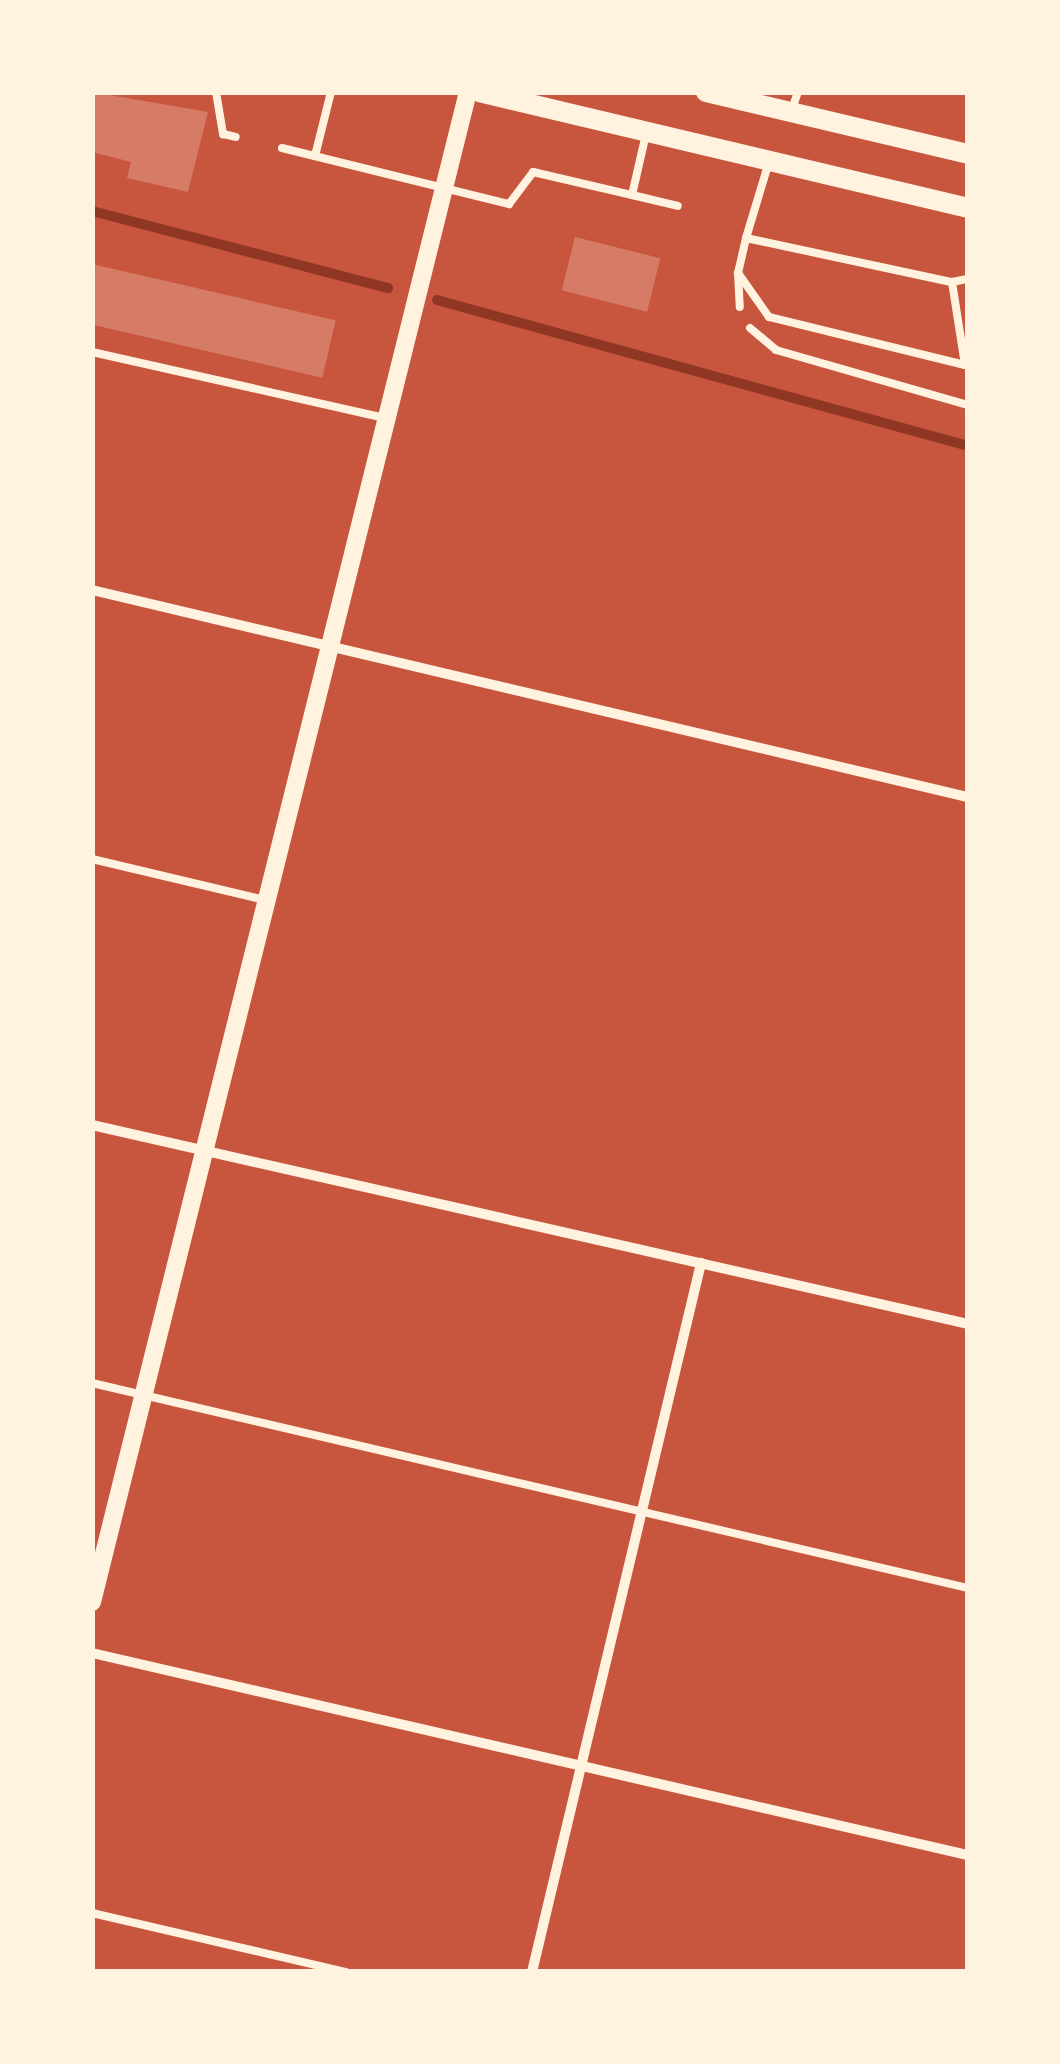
<!DOCTYPE html>
<style>
body{margin:0}
#map{position:relative;width:1060px;height:2064px;overflow:hidden;background:#c8553d;font-family:"Exo 2",sans-serif}
div>[style]{position:absolute}
.stream>*{height:10px;margin:-5px;padding:0 5px;transform-origin:5px;border-radius:5px;background:#8f3625}
.building>*{inset:0;background:#d67c66;transform-origin:0 0}
.service>*{height:8px;margin:-4px;padding:0 4px;transform-origin:4px;border-radius:4px;background:#fff3e0}
.minor>*{height:10px;margin:-5px;padding:0 5px;transform-origin:5px;border-radius:5px;background:#fff3e0}
.tertiary>*{height:18px;margin:-9px;padding:0 9px;transform-origin:9px;border-radius:9px;background:#fff3e0}
.secondary>*{height:20px;margin:-10px;padding:0 10px;transform-origin:10px;border-radius:10px;background:#fff3e0}
span{translate:-50% -50%;white-space:nowrap;text-align:center;line-height:1.15;-webkit-text-stroke:8px #fff3e0;paint-order:stroke}
.frame{position:absolute;inset:0;border:95px solid #fff3e0;pointer-events:none}
</style>
<div id="map">
<div class="stream">
<div style="left:92px;top:211px;width:306px;rotate:14.6deg"></div>
<div style="left:437px;top:300px;width:551px;rotate:15.37deg"></div>
</div>
<div class="building">
<div style="clip-path:polygon(92px 92px,208px 112px,188px 192px,127px 178px,131px 162px,92px 152px)"></div>
<div style="left:575px;top:237px;width:88px;height:55px;rotate:14deg"></div>
<div style="left:92px;top:264px;width:250px;height:59px;rotate:13deg"></div>
</div>
<div class="service">
<div style="left:216px;top:92px;width:43px;rotate:80.5deg"></div>
<div style="left:223px;top:134px;width:13px;rotate:13deg"></div>
<div style="left:791px;top:112px;width:21px;rotate:-71deg"></div>
<div style="left:282px;top:148px;width:234px;rotate:13.9deg"></div>
<div style="left:509px;top:204px;width:40px;rotate:-53deg"></div>
<div style="left:533px;top:172px;width:102px;rotate:13.1deg"></div>
<div style="left:632px;top:195px;width:63px;rotate:-77.1deg"></div>
<div style="left:315px;top:156px;width:66px;rotate:-76deg"></div>
<div style="left:632px;top:195px;width:47px;rotate:13.4deg"></div>
<div style="left:746px;top:238px;width:211px;rotate:12.1deg"></div>
<div style="left:952px;top:282px;width:84px;rotate:81.1deg"></div>
<div style="left:965px;top:365px;width:202px;rotate:-166.2deg"></div>
<div style="left:769px;top:317px;width:54px;rotate:-125.2deg"></div>
<div style="left:738px;top:273px;width:36px;rotate:-77deg"></div>
<div style="left:746px;top:238px;width:79px;rotate:-73.2deg"></div>
<div style="left:738px;top:273px;width:34px;rotate:87deg"></div>
<div style="left:952px;top:282px;width:16px;rotate:-11deg"></div>
<div style="left:750px;top:328px;width:34px;rotate:40deg"></div>
<div style="left:776px;top:350px;width:200px;rotate:16deg"></div>
<div style="left:92px;top:352px;width:299px;rotate:12.7deg"></div>
<div style="left:92px;top:859px;width:179px;rotate:13.3deg"></div>
<div style="left:92px;top:1383px;width:900px;rotate:13.17deg"></div>
<div style="left:92px;top:1913px;width:261px;rotate:13.1deg"></div>
</div>
<div class="minor">
<div style="left:92px;top:590px;width:900px;rotate:13.3deg"></div>
<div style="left:92px;top:1125px;width:898px;rotate:12.8deg"></div>
<div style="left:92px;top:1653px;width:899px;rotate:12.99deg"></div>
<div style="left:532px;top:1972px;width:729px;rotate:-76.59deg"></div>
</div>
<div class="tertiary">
<div style="left:92px;top:1602px;width:1556px;rotate:-76.02deg"></div>
</div>
<div class="secondary">
<div style="left:479px;top:92px;width:503px;rotate:13.34deg"></div>
<div style="left:706px;top:92px;width:269px;rotate:13.3deg"></div>
</div>
<div class="frame"></div>
</div>
